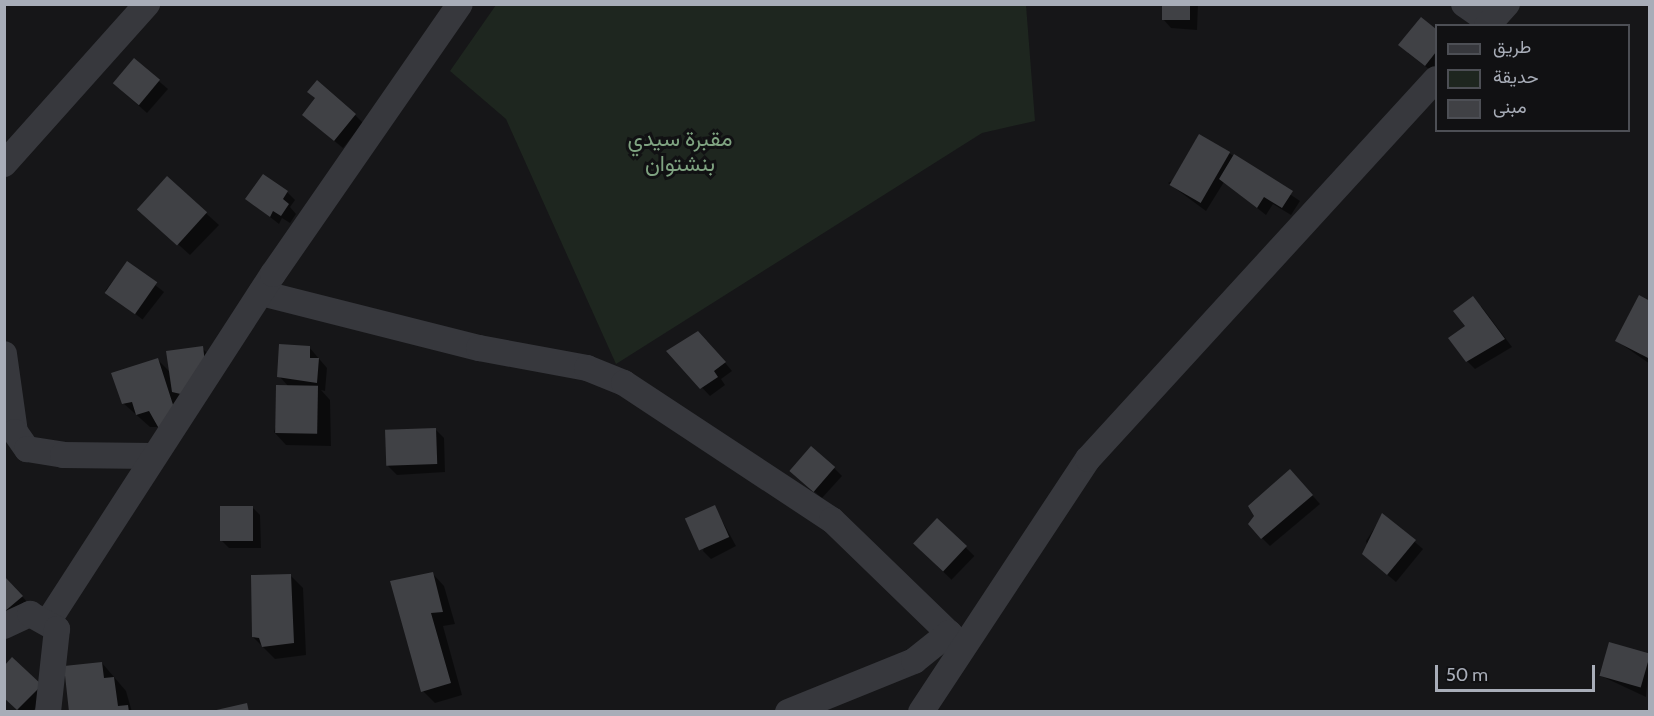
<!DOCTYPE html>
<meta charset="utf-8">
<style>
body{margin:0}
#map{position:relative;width:1654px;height:716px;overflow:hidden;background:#161618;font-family:Cabin,Vazirmatn,sans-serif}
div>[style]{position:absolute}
.green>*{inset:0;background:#1e261f}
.shadow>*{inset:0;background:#0007;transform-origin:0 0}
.building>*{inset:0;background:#404145;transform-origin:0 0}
.minor>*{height:26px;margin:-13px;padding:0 13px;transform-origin:13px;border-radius:13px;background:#37383d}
span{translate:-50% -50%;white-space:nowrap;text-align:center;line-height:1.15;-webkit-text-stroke:6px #111113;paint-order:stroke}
.park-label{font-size:22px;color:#7fa381}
.frame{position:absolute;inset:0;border:6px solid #a8adb8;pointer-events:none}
.legend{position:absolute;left:1435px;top:24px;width:195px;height:108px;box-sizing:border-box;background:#111113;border:2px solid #4d4f55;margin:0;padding:8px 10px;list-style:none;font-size:18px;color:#a8adb8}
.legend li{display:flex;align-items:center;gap:12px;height:30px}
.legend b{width:30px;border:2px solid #4d4f55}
.scale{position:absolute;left:1435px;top:665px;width:160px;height:27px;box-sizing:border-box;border:3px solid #a8adb8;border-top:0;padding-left:8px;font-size:18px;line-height:21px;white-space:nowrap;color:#a8adb8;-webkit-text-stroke:4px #111113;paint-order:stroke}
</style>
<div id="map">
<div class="green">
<div style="clip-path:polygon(496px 5px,1026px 5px,1035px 121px,982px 133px,616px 364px,506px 119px,450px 71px)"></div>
</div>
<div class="shadow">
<div style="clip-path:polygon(1164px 4px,1198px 4px,1197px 30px,1171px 28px,1163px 19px)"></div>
<div style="clip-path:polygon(1421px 19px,1436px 31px,1434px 73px,1408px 53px)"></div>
<div style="clip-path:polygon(134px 60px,168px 89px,147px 113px,122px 91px)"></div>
<div style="clip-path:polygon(355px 115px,363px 123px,343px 148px,312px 123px)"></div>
<div style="clip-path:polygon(1229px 153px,1300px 201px,1291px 215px,1273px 204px,1266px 215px,1224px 182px,1206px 211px,1168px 183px)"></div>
<div style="clip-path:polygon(167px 178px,219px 225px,190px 255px,149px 218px)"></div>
<div style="clip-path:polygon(287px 192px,295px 200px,290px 207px,296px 214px,290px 223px,282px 218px,279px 224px,247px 199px)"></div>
<div style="left:127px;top:263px;width:47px;height:35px;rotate:38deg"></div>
<div style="clip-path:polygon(1650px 303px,1650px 364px,1617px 341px)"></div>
<div style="clip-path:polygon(1481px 306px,1512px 347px,1475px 369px,1467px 361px,1467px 326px)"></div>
<div style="clip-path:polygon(707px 341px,732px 371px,721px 379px,725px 385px,710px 396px,668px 352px)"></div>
<div style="clip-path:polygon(309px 347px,327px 368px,325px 391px,321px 390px,330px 400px,331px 446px,286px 445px,274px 432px,289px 387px,279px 376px)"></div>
<div style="clip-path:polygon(202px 348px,210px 356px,182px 400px,178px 396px,188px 427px,150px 427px,123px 403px,158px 360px,171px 373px)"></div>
<div style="clip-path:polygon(436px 430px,444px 438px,445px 472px,397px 475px,388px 466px)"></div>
<div style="clip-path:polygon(834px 468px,842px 476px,822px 498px,801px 480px)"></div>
<div style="clip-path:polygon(1298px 479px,1320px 504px,1270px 546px,1262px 538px)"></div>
<div style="clip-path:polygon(714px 506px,736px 546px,711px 559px,703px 551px)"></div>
<div style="clip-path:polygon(252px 507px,260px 515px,261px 548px,229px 548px,221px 540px)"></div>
<div style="clip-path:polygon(1383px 515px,1423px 549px,1396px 582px,1372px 562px,1366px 541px)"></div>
<div style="left:937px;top:520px;width:52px;height:33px;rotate:44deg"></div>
<div style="clip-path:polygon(432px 573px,444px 586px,455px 624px,443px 626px,462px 695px,435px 703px,423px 691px)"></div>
<div style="clip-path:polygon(290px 575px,303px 588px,306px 655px,275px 659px,253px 637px)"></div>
<div style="clip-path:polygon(4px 577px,30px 605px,4px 627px)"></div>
<div style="clip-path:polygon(1610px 644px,1650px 656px,1646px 697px,1599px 675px)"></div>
<div style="clip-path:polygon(102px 663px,126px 691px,132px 712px,71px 712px)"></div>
<div style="clip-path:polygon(4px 668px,49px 694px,32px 712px,21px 712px,4px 696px)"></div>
</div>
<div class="building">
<div style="left:1162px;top:4px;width:28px;height:16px"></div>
<div style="clip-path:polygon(1421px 17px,1436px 29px,1436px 52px,1425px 66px,1398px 45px)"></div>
<div style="left:134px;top:58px;width:34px;height:33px;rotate:40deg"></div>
<div style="clip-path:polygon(317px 80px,356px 114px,334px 141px,302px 115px,315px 98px,307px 92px)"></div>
<div style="left:1199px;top:134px;width:36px;height:59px;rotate:30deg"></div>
<div style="clip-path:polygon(1234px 154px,1293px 191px,1282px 208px,1264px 197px,1257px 208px,1219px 179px)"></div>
<div style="clip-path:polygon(263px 174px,288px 191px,283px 199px,289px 204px,281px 216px,273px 211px,270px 217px,245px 199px)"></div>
<div style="left:167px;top:176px;width:54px;height:45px;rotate:42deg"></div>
<div style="left:127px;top:261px;width:37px;height:39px;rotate:35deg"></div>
<div style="clip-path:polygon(1639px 295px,1650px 301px,1650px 359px,1615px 341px)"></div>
<div style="clip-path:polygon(1473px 296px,1505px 339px,1466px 362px,1448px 338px,1465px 326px,1453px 311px)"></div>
<div style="clip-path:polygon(698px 331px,726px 362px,714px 371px,718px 377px,700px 389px,666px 351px)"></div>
<div style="clip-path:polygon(279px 344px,310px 346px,310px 358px,319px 358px,317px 383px,277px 377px)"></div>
<div style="clip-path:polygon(203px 346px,205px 363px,185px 395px,172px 392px,166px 351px)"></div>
<div style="clip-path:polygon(158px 358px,176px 414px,162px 434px,149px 411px,136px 415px,132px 402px,122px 404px,111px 373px)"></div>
<div style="left:276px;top:385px;width:42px;height:48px;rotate:1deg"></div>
<div style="left:436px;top:428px;width:36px;height:51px;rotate:88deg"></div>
<div style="left:811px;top:446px;width:32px;height:33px;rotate:41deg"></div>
<div style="clip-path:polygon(1290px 469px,1313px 495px,1261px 539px,1248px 524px,1254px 516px,1248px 506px)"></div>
<div style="left:715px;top:505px;width:35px;height:33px;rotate:66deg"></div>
<div style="left:253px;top:506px;width:35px;height:33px;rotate:90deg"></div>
<div style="clip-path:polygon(1382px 513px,1416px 540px,1387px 575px,1362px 554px)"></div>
<div style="left:937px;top:518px;width:41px;height:35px;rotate:43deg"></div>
<div style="clip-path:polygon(433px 572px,443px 612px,431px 613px,451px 683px,421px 692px,390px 581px)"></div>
<div style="clip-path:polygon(291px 574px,294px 643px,262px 647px,259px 638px,252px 637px,251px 575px)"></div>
<div style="clip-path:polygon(4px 576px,23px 596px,4px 612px)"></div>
<div style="left:1609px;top:642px;width:43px;height:35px;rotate:16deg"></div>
<div style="clip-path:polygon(12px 657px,42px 685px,17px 710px,4px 698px,4px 666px)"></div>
<div style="clip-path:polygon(102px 662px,104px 678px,114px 677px,118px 706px,128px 705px,129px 712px,69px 712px,64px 666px)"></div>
<div style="clip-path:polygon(247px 703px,249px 712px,212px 712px,212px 711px)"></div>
</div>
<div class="minor">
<div style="left:1464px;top:4px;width:32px;rotate:35deg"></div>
<div style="left:1487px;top:26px;width:30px;rotate:-48deg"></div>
<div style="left:4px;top:164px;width:215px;rotate:-48.2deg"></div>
<div style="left:261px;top:293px;width:225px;rotate:14.2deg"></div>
<div style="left:479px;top:348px;width:110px;rotate:10.5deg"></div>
<div style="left:587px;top:368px;width:40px;rotate:22deg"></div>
<div style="left:624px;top:383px;width:249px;rotate:33.4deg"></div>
<div style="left:832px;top:520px;width:181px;rotate:44.1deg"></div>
<div style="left:4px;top:354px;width:79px;rotate:82deg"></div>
<div style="left:15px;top:432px;width:21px;rotate:55deg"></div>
<div style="left:27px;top:449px;width:36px;rotate:9deg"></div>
<div style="left:63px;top:455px;width:90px;rotate:0.6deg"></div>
<div style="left:49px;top:620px;width:412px;rotate:-57.1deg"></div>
<div style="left:273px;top:274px;width:328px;rotate:-55.3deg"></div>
<div style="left:4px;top:626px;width:29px;rotate:-25deg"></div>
<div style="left:30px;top:614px;width:31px;rotate:29deg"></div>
<div style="left:57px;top:629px;width:83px;rotate:96.2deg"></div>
<div style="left:788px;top:712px;width:136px;rotate:-22deg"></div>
<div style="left:914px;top:661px;width:45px;rotate:-38.7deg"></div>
<div style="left:921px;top:712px;width:303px;rotate:-56.6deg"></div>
<div style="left:1088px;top:459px;width:515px;rotate:-47.52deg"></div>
</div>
<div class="park-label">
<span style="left:680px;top:151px">مقبرة سيدي<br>بنشتوان</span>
</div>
<div class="frame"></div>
<ul class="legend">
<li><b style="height:8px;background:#37383d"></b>طريق</li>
<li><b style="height:16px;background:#1e261f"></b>حديقة</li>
<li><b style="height:16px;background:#404145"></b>مبنى</li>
</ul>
<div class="scale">50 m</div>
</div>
